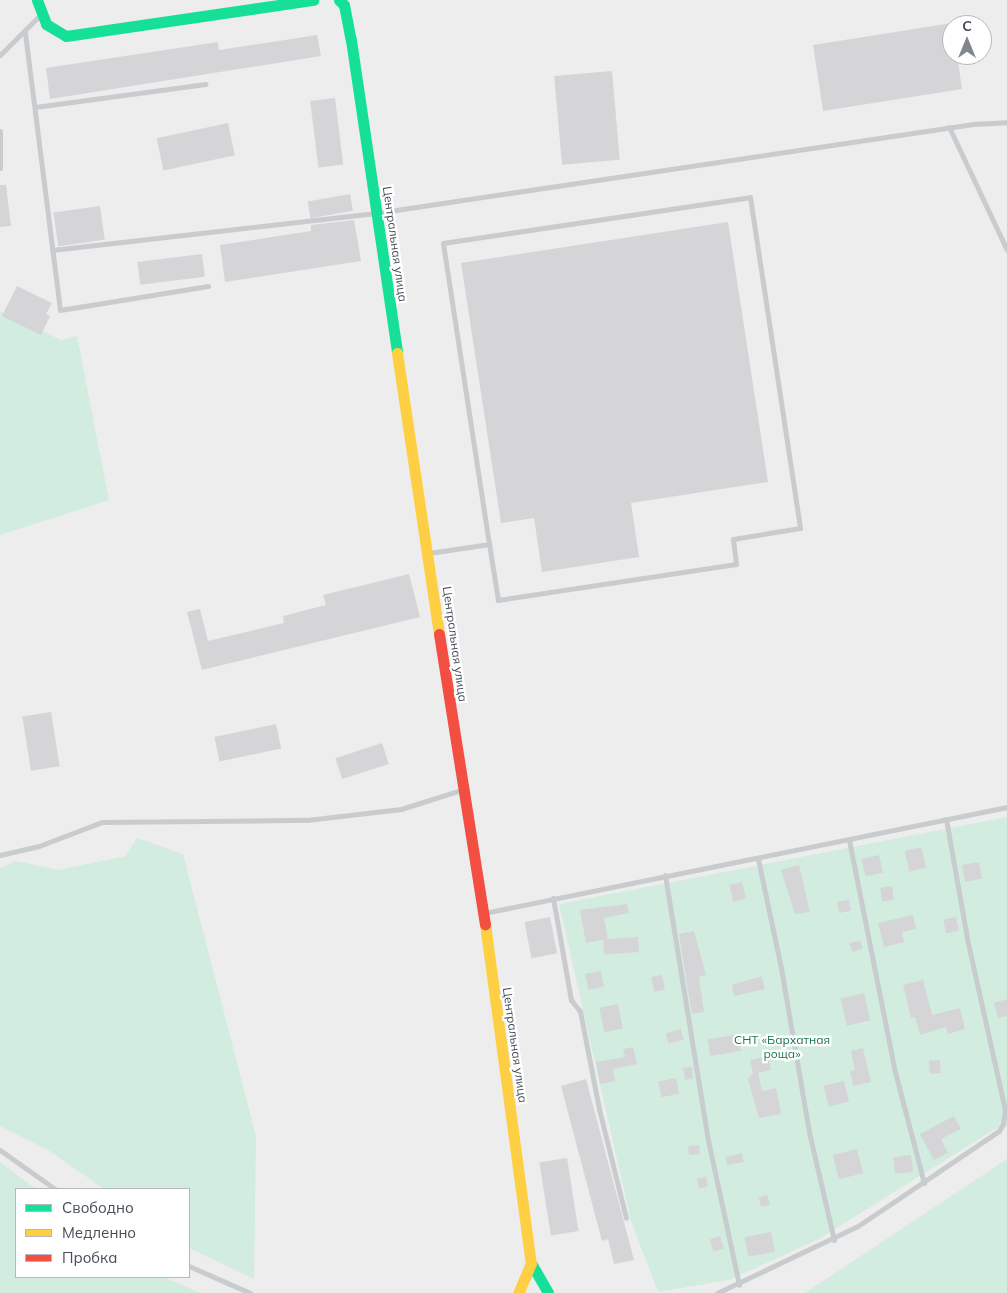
<!DOCTYPE html>
<meta charset="utf-8">
<style>
body{margin:0}
#map{position:relative;width:1007px;height:1293px;overflow:hidden;background:#eeeded;font-family:Mulish,sans-serif}
div>[style]{position:absolute}
.green>*{inset:0;background:#d2ecdf}
.building>*{inset:0;background:#d5d5d7;transform-origin:0 0}
.lane>*{height:5px;margin:-2.5px;padding:0 2.5px;transform-origin:2.5px;border-radius:2.5px;background:#c9ccce}
.fast>*{height:11px;margin:-5.5px;padding:0 5.5px;transform-origin:5.5px;border-radius:5.5px;background:#16e098}
.slow>*{height:11px;margin:-5.5px;padding:0 5.5px;transform-origin:5.5px;border-radius:5.5px;background:#ffcf43}
.jam>*{height:11px;margin:-5.5px;padding:0 5.5px;transform-origin:5.5px;border-radius:5.5px;background:#f24e42}
span{translate:-50% -50%;white-space:nowrap;text-align:center;line-height:1.15;-webkit-text-stroke:4.5px #fff;paint-order:stroke}
.street-label{font-size:12px;color:#464d58}
.park-label{font-size:12px;color:#1b7553}
.legend{position:absolute;left:15px;top:1188px;width:175px;height:90px;box-sizing:border-box;background:#fff;border:1px solid #b5b8bc;margin:0;padding:6px 9px;list-style:none;font-size:15px;color:#464d58}
.legend li{display:flex;align-items:center;gap:10px;height:25px}
.legend b{width:25px;border:1px solid #b5b8bc}
.north{position:absolute;left:942px;top:15px;width:50px;height:50px;box-sizing:border-box;background:#fff;border:1px solid #b5b8bc;border-radius:50%;rotate:0deg;font-size:14px;font-weight:700;line-height:20px;text-align:center;color:#464d58}
.north::after{content:'';display:block;margin:auto;width:18px;height:22px;background:#81858c;clip-path:polygon(50% 0,100% 100%,50% 72%,0 100%)}
</style>
<div id="map">
<div class="green">
<div style="clip-path:polygon(0 311px,61px 340px,77px 336px,109px 500px,0 535px)"></div>
<div style="clip-path:polygon(1007px 817px,1007px 1126px,995px 1129px,819px 1239px,729px 1280px,658px 1292px,631px 1221px,559px 904px)"></div>
<div style="clip-path:polygon(137px 838px,183px 854px,256px 1136px,254px 1279px,189px 1248px,189px 1189px,104px 1189px,48px 1150px,0 1126px,0 868px,16px 861px,58px 870px,126px 856px)"></div>
<div style="clip-path:polygon(1007px 1159px,1007px 1293px,805px 1293px)"></div>
<div style="clip-path:polygon(0 1162px,36px 1189px,16px 1189px,16px 1277px,164px 1277px,200px 1293px,0 1293px)"></div>
</div>
<div class="building">
<div style="clip-path:polygon(952px 23px,952px 55px,957px 55px,962px 89px,823px 111px,813px 45px)"></div>
<div style="clip-path:polygon(317px 35px,321px 56px,50px 99px,46px 68px,218px 42px,219px 50px)"></div>
<div style="left:612px;top:71px;width:89px;height:58px;rotate:85deg"></div>
<div style="left:335px;top:98px;width:67px;height:25px;rotate:83deg"></div>
<div style="left:228px;top:123px;width:33px;height:73px;rotate:78deg"></div>
<div style="clip-path:polygon(0 185px,6px 185px,11px 226px,0 227px)"></div>
<div style="left:350px;top:194px;width:17px;height:43px;rotate:80deg"></div>
<div style="left:100px;top:206px;width:34px;height:47px;rotate:82deg"></div>
<div style="clip-path:polygon(354px 220px,361px 261px,225px 282px,220px 245px,311px 231px,311px 225px)"></div>
<div style="clip-path:polygon(728px 222px,768px 482px,631px 503px,639px 557px,542px 572px,534px 518px,501px 523px,461px 263px)"></div>
<div style="left:202px;top:254px;width:23px;height:65px;rotate:83deg"></div>
<div style="clip-path:polygon(17px 286px,52px 303px,46px 314px,50px 316px,41px 335px,2px 316px)"></div>
<div style="clip-path:polygon(409px 574px,420px 617px,202px 670px,187px 612px,200px 609px,208px 641px,284px 623px,283px 616px,326px 605px,323px 595px)"></div>
<div style="left:51px;top:712px;width:55px;height:29px;rotate:81deg"></div>
<div style="left:276px;top:724px;width:25px;height:63px;rotate:78deg"></div>
<div style="left:382px;top:743px;width:22px;height:49px;rotate:72deg"></div>
<div style="left:921px;top:847px;width:21px;height:17px;rotate:76deg"></div>
<div style="left:879px;top:855px;width:18px;height:18px;rotate:77deg"></div>
<div style="left:979px;top:862px;width:17px;height:17px;rotate:80deg"></div>
<div style="clip-path:polygon(799px 865px,810px 912px,795px 914px,781px 870px)"></div>
<div style="left:742px;top:882px;width:17px;height:13px;rotate:77deg"></div>
<div style="left:892px;top:886px;width:14px;height:12px;rotate:82deg"></div>
<div style="left:849px;top:900px;width:11px;height:12px;rotate:80deg"></div>
<div style="clip-path:polygon(627px 904px,629px 913px,604px 918px,608px 939px,586px 943px,580px 910px)"></div>
<div style="clip-path:polygon(913px 915px,916px 929px,902px 932px,904px 942px,884px 947px,878px 923px)"></div>
<div style="left:550px;top:917px;width:37px;height:26px;rotate:79deg"></div>
<div style="left:956px;top:917px;width:14px;height:13px;rotate:78deg"></div>
<div style="clip-path:polygon(694px 931px,706px 975px,699px 977px,704px 1012px,692px 1014px,679px 934px)"></div>
<div style="left:638px;top:937px;width:15px;height:35px;rotate:86deg"></div>
<div style="left:860px;top:940px;width:9px;height:11px;rotate:72deg"></div>
<div style="left:601px;top:971px;width:16px;height:16px;rotate:79deg"></div>
<div style="left:662px;top:975px;width:15px;height:11px;rotate:79deg"></div>
<div style="clip-path:polygon(762px 976px,765px 989px,734px 996px,732px 985px)"></div>
<div style="clip-path:polygon(923px 980px,932px 1015px,960px 1008px,965px 1029px,948px 1034px,946px 1027px,920px 1035px,915px 1017px,911px 1018px,903px 985px)"></div>
<div style="left:864px;top:993px;width:28px;height:24px;rotate:77deg"></div>
<div style="clip-path:polygon(1007px 999px,1007px 1016px,998px 1018px,994px 1003px)"></div>
<div style="left:618px;top:1004px;width:25px;height:19px;rotate:79deg"></div>
<div style="left:681px;top:1029px;width:11px;height:16px;rotate:75deg"></div>
<div style="left:738px;top:1034px;width:17px;height:31px;rotate:80deg"></div>
<div style="clip-path:polygon(633px 1047px,637px 1064px,613px 1069px,615px 1081px,600px 1084px,596px 1062px,625px 1057px,623px 1049px)"></div>
<div style="clip-path:polygon(863px 1048px,871px 1082px,853px 1086px,850px 1071px,855px 1070px,851px 1051px)"></div>
<div style="clip-path:polygon(768px 1056px,771px 1070px,758px 1073px,762px 1091px,776px 1088px,781px 1114px,759px 1118px,748px 1079px,753px 1073px,750px 1060px)"></div>
<div style="left:940px;top:1060px;width:13px;height:11px;rotate:86deg"></div>
<div style="clip-path:polygon(692px 1067px,693px 1078px,685px 1080px,683px 1068px)"></div>
<div style="left:676px;top:1078px;width:16px;height:18px;rotate:79deg"></div>
<div style="clip-path:polygon(586px 1079px,634px 1260px,614px 1264px,608px 1239px,602px 1241px,561px 1086px)"></div>
<div style="left:844px;top:1081px;width:21px;height:21px;rotate:76deg"></div>
<div style="clip-path:polygon(954px 1116px,961px 1129px,941px 1139px,948px 1153px,934px 1160px,920px 1134px)"></div>
<div style="left:699px;top:1145px;width:9px;height:11px;rotate:84deg"></div>
<div style="left:857px;top:1149px;width:25px;height:25px;rotate:76deg"></div>
<div style="clip-path:polygon(742px 1153px,744px 1162px,727px 1165px,726px 1157px)"></div>
<div style="left:911px;top:1155px;width:17px;height:18px;rotate:83deg"></div>
<div style="left:567px;top:1158px;width:74px;height:28px;rotate:81deg"></div>
<div style="left:706px;top:1177px;width:10px;height:9px;rotate:79deg"></div>
<div style="left:767px;top:1195px;width:10px;height:9px;rotate:73deg"></div>
<div style="left:771px;top:1232px;width:20px;height:27px;rotate:79deg"></div>
<div style="left:720px;top:1236px;width:13px;height:11px;rotate:72deg"></div>
</div>
<div class="lane">
<div style="left:25px;top:33px;width:279px;rotate:82.8deg"></div>
<div style="left:60px;top:310px;width:150px;rotate:-9.2deg"></div>
<div style="left:0;top:55px;width:57px;rotate:-45deg"></div>
<div style="left:35px;top:107px;width:172px;rotate:-7.7deg"></div>
<div style="left:949px;top:127px;width:136px;rotate:64.8deg"></div>
<div style="left:0;top:131px;width:37px;rotate:90deg"></div>
<div style="left:52px;top:250px;width:326px;rotate:-6.5deg"></div>
<div style="left:376px;top:213px;width:604px;rotate:-8.48deg"></div>
<div style="left:973px;top:124px;width:34px;rotate:-3deg"></div>
<div style="left:429px;top:553px;width:61px;rotate:-8.5deg"></div>
<div style="left:489px;top:544px;width:304px;rotate:-98.7deg"></div>
<div style="left:443px;top:243px;width:310px;rotate:-8.5deg"></div>
<div style="left:750px;top:197px;width:335px;rotate:81.4deg"></div>
<div style="left:800px;top:528px;width:68px;rotate:170.7deg"></div>
<div style="left:733px;top:539px;width:25px;rotate:83deg"></div>
<div style="left:736px;top:564px;width:241px;rotate:171.4deg"></div>
<div style="left:498px;top:600px;width:57px;rotate:-99.1deg"></div>
<div style="left:849px;top:840px;width:232px;rotate:78.8deg"></div>
<div style="left:894px;top:1068px;width:119px;rotate:75.4deg"></div>
<div style="left:0;top:855px;width:40px;rotate:-13deg"></div>
<div style="left:39px;top:846px;width:67px;rotate:-20.9deg"></div>
<div style="left:102px;top:822px;width:205px;rotate:-0.6deg"></div>
<div style="left:307px;top:820px;width:95px;rotate:-6.7deg"></div>
<div style="left:401px;top:809px;width:66px;rotate:-17.6deg"></div>
<div style="left:758px;top:859px;width:111px;rotate:78.1deg"></div>
<div style="left:781px;top:968px;width:166px;rotate:80.3deg"></div>
<div style="left:809px;top:1132px;width:111px;rotate:77deg"></div>
<div style="left:665px;top:875px;width:268px;rotate:80.8deg"></div>
<div style="left:708px;top:1140px;width:148px;rotate:77.9deg"></div>
<div style="left:553px;top:898px;width:104px;rotate:80deg"></div>
<div style="left:571px;top:1000px;width:14px;rotate:51deg"></div>
<div style="left:580px;top:1011px;width:100px;rotate:79deg"></div>
<div style="left:599px;top:1109px;width:112px;rotate:76.1deg"></div>
<div style="left:484px;top:913px;width:534px;rotate:-11.46deg"></div>
<div style="left:0;top:1150px;width:67px;rotate:35.3deg"></div>
<div style="left:189px;top:1266px;width:67px;rotate:23.9deg"></div>
<div style="left:717px;top:1293px;width:156px;rotate:-25.4deg"></div>
<div style="left:858px;top:1226px;width:170px;rotate:-34deg"></div>
<div style="left:999px;top:1131px;width:8px;rotate:-60deg"></div>
<div style="left:1003px;top:1124px;width:14px;rotate:-82deg"></div>
<div style="left:1005px;top:1110px;width:176px;rotate:-102.5deg"></div>
<div style="left:967px;top:938px;width:121px;rotate:-100deg"></div>
</div>
<div class="fast">
<div style="left:37px;top:0;width:26px;rotate:69deg"></div>
<div style="left:46px;top:24px;width:23px;rotate:31deg"></div>
<div style="left:66px;top:36px;width:250px;rotate:-8.3deg"></div>
<div style="left:339px;top:0;width:7px;rotate:45deg"></div>
<div style="left:344px;top:5px;width:36px;rotate:79deg"></div>
<div style="left:351px;top:40px;width:316px;rotate:81.6deg"></div>
<div style="left:531px;top:1263px;width:34px;rotate:60deg"></div>
</div>
<div class="slow">
<div style="left:397px;top:353px;width:284px;rotate:81.5deg"></div>
<div style="left:485px;top:924px;width:342px;rotate:82.3deg"></div>
<div style="left:531px;top:1263px;width:33px;rotate:113deg"></div>
</div>
<div class="jam">
<div style="left:439px;top:634px;width:294px;rotate:81deg"></div>
</div>
<div class="street-label">
<span style="left:395px;top:244px;rotate:82deg">Центральная улица</span>
<span style="left:455px;top:644px;rotate:82deg">Центральная улица</span>
<span style="left:515px;top:1045px;rotate:82deg">Центральная улица</span>
</div>
<div class="park-label">
<span style="left:782px;top:1047px">СНТ «Бархатная<br>роща»</span>
</div>
<ul class="legend">
<li><b style="height:6px;background:#16e098"></b>Свободно</li>
<li><b style="height:6px;background:#ffcf43"></b>Медленно</li>
<li><b style="height:6px;background:#f24e42"></b>Пробка</li>
</ul>
<div class="north">С</div>
</div>
